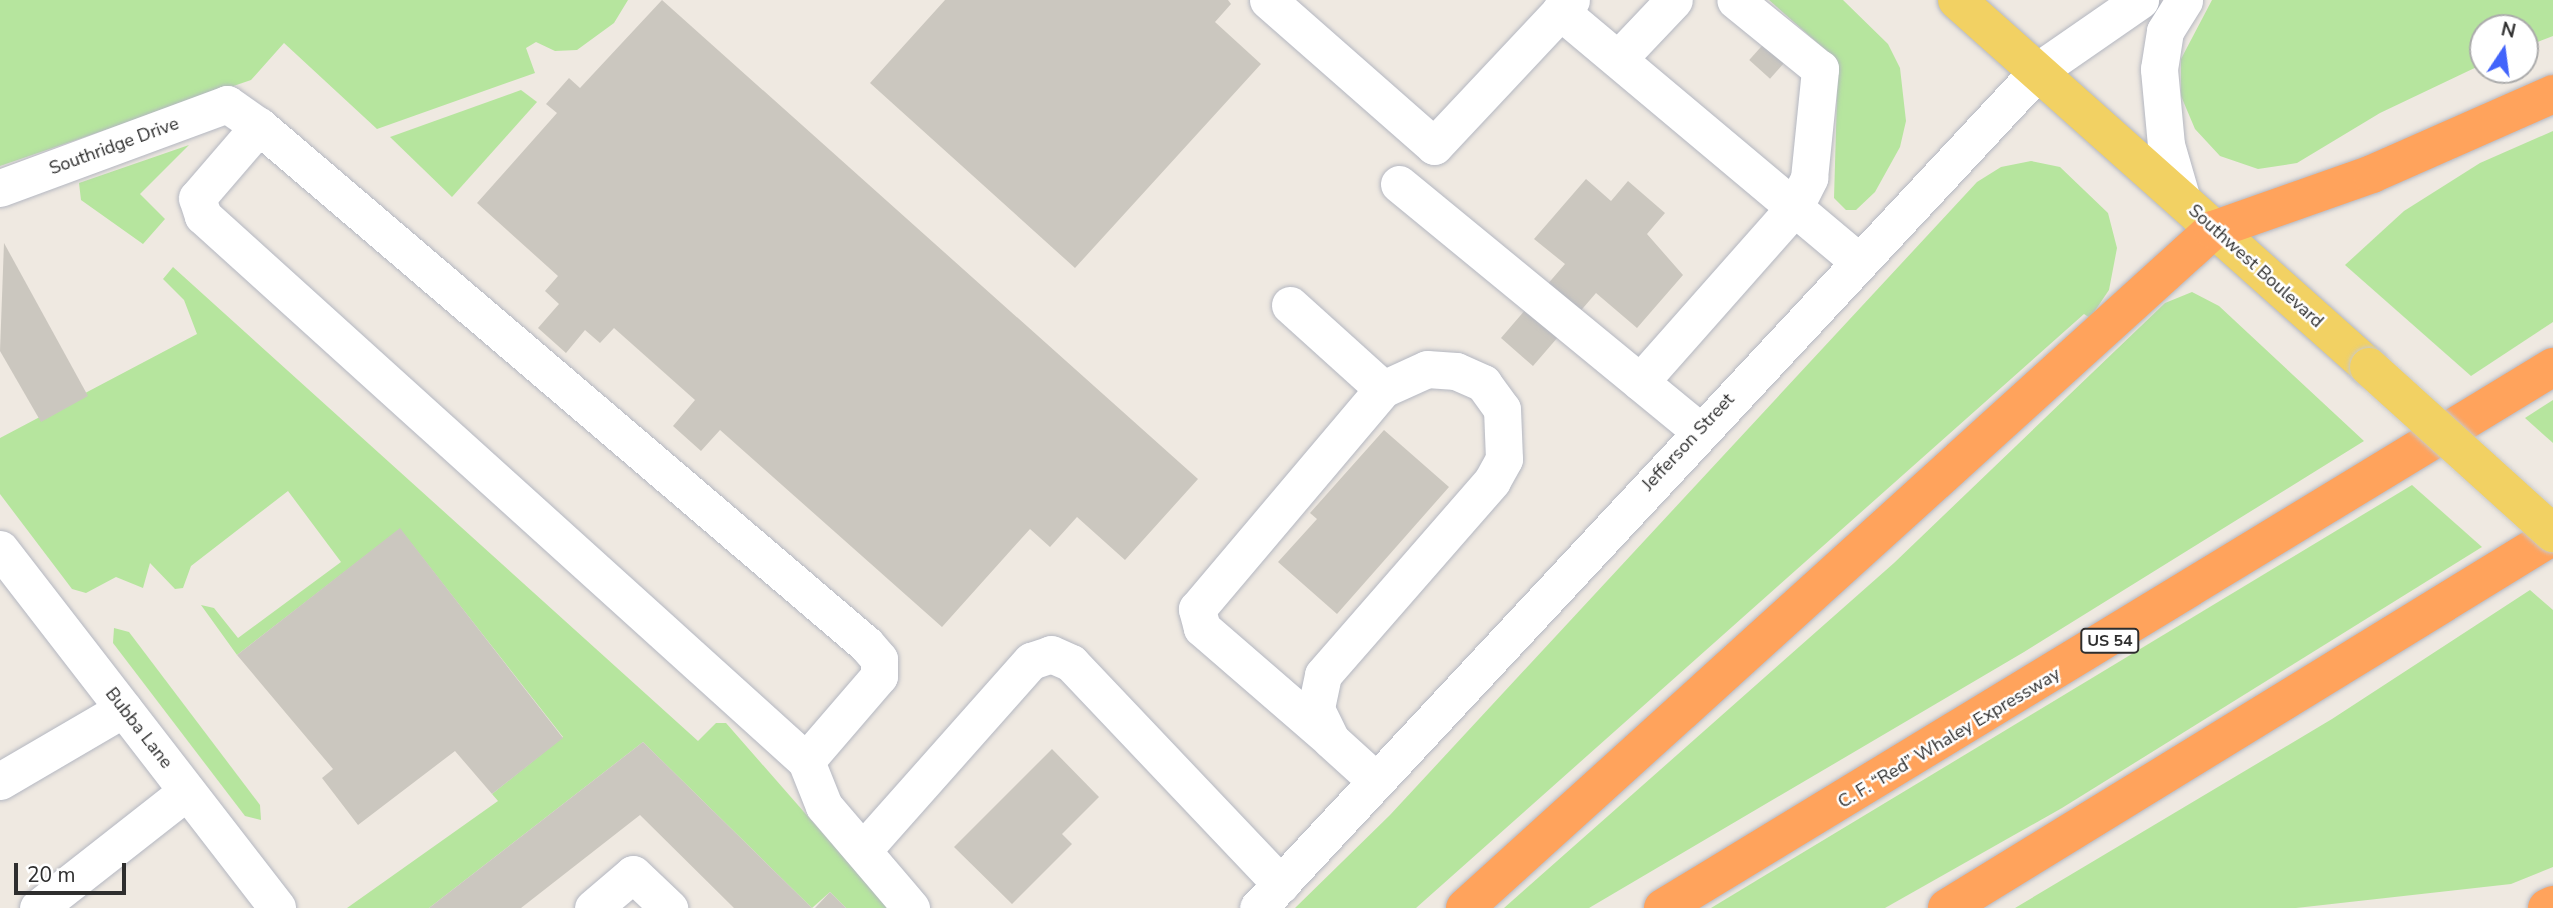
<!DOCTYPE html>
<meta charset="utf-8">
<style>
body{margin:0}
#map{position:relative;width:2553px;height:908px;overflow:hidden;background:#efe9e1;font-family:"Nunito Sans",sans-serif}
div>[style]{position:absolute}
.green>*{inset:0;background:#b6e59e}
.building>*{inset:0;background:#cbc7bf;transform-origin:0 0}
.roads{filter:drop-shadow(0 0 2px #b4b7c1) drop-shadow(0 0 2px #b4b7c1)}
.minor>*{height:37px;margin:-18.5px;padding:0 18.5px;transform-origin:18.5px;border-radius:18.5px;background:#fff}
.major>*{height:38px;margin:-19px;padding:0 19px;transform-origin:19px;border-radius:19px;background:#f2d163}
.highway>*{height:38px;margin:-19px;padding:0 19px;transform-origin:19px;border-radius:19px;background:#ffa35c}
.bridges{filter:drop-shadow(0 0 2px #c9c9c9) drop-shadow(0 0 2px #c9c9c9)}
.major-bridge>*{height:38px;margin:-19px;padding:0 19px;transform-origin:19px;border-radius:19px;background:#f2d163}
span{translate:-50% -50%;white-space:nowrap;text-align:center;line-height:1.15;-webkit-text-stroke:5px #fff;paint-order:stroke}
.shield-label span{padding:2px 5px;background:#fff;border:2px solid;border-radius:5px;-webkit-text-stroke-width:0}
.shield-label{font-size:16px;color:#2e2e2e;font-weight:700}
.street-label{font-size:18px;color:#2e2e2e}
.north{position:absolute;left:2469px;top:14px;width:70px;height:70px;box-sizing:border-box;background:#fff;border:2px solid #ababab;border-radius:50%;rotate:13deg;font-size:19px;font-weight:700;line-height:28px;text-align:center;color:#2e2e2e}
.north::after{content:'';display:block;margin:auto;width:24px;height:32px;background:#4264fb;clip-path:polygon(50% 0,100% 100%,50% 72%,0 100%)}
.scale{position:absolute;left:14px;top:863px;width:112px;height:32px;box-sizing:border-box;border:4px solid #2e2e2e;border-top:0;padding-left:9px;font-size:21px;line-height:24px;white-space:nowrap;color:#2e2e2e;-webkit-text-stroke:5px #fff;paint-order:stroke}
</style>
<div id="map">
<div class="green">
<div style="clip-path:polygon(0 0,628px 0,614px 23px,577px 50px,555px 51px,536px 42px,526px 48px,535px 73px,377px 129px,284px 43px,251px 80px,0 166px)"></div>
<div style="clip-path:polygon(1769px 0,1843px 0,1888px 44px,1900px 68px,1906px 121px,1900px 147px,1875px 192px,1856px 210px,1846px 210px,1834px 198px,1838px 61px)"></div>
<div style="clip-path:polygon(2212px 0,2553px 0,2553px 36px,2525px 47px,2525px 28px,2483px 28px,2483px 64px,2380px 113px,2297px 163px,2258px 169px,2220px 156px,2195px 129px,2181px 96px,2181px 59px)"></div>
<div style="clip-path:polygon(521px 90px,537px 102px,452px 197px,390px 137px)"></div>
<div style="clip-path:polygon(2553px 131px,2553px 322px,2471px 376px,2345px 265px,2404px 211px,2480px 163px)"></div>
<div style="clip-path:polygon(189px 145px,140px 194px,165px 219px,143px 244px,81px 200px,79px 183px)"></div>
<div style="clip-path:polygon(2031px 161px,2060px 167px,2108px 213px,2117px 248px,2109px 290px,2090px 318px,2084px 314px,1416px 908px,1295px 908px,1390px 815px,1977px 182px,2001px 167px)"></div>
<div style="clip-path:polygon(173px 267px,698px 741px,716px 723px,726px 723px,888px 908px,846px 908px,830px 892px,812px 908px,643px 742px,429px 908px,347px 908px,498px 801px,492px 794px,563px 737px,400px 529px,237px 655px,201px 605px,214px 608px,238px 638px,341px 562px,288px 491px,191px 566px,183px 588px,175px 589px,150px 563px,143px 588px,116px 577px,86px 593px,72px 589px,0 494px,0 438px,197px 334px,184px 300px,163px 279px)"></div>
<div style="clip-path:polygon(2192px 292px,2219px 306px,2364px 441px,2024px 652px,1589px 908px,1504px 908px,1894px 563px,2165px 303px)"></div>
<div style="clip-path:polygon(2553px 400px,2553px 443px,2525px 418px)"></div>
<div style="clip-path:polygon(2412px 485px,2482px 547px,2062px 808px,1885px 908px,1711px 908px)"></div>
<div style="clip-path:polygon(2530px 590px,2553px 610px,2553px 867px,2511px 884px,2296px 908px,2015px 908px,2332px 719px)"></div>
<div style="clip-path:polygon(114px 628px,129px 632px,260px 805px,261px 820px,245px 816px,113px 643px)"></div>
</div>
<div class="building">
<div style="clip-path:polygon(662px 0,1198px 479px,1125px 560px,1077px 517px,1050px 547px,1030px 529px,942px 627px,720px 430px,701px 451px,673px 426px,695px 400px,614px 328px,600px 343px,585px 330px,566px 353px,538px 328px,559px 304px,545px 291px,558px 276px,477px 203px,557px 113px,546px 104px,569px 78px,580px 88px)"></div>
<div style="clip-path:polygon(945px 0,1228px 0,1231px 4px,1215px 22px,1261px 64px,1075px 268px,870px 83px)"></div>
<div style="left:1778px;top:28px;width:28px;height:43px;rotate:42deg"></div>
<div style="clip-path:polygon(1586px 179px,1611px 201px,1628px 181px,1665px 213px,1647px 234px,1683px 275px,1637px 328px,1596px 293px,1533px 366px,1501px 338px,1565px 264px,1534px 239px)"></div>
<div style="clip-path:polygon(4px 243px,88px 396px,41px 422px,0 351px)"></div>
<div style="clip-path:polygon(1384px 430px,1449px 487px,1337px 614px,1278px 562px,1317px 519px,1310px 513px)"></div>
<div style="clip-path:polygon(400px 528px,563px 738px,492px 794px,455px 751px,358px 825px,322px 778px,333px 769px,237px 655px)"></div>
<div style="clip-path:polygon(643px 742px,812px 908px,734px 908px,640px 815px,521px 908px,429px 908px)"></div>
<div style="clip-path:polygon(1052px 749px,1099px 797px,1062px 834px,1072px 844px,1012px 904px,954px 847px)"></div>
<div style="clip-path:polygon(830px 892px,846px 908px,815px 908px)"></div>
</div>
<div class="roads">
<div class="minor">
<div style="left:1268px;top:0;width:221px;rotate:41.3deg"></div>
<div style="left:1434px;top:146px;width:200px;rotate:-46.8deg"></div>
<div style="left:1560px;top:11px;width:390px;rotate:40deg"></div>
<div style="left:1618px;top:59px;width:81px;rotate:-46.5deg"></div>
<div style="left:1399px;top:184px;width:388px;rotate:39.4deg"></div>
<div style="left:0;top:188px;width:242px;rotate:-20.3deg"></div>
<div style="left:227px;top:104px;width:39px;rotate:35deg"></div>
<div style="left:259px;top:126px;width:798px;rotate:40.48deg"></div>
<div style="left:866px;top:644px;width:20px;rotate:49deg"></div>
<div style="left:879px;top:659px;width:17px;rotate:90deg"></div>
<div style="left:879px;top:676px;width:112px;rotate:130.7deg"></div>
<div style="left:806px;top:761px;width:813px;rotate:-137.89deg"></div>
<div style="left:203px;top:216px;width:19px;rotate:-108deg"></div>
<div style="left:197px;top:198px;width:95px;rotate:-49.3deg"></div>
<div style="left:2182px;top:200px;width:57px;rotate:-106.2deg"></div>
<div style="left:2166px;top:145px;width:76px;rotate:-95.3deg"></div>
<div style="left:2159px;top:69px;width:38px;rotate:-81deg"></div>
<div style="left:2165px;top:31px;width:36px;rotate:-58deg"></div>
<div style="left:1290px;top:305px;width:125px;rotate:42.1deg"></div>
<div style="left:1383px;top:389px;width:48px;rotate:-24.4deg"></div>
<div style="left:1427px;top:369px;width:29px;rotate:4deg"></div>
<div style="left:1456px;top:371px;width:30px;rotate:24deg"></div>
<div style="left:1483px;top:383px;width:32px;rotate:54deg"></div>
<div style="left:1502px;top:409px;width:50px;rotate:87.7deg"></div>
<div style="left:1504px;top:459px;width:25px;rotate:119deg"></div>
<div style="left:1492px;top:481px;width:257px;rotate:131.1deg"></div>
<div style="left:1323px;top:675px;width:35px;rotate:102deg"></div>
<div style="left:1316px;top:709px;width:34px;rotate:64deg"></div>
<div style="left:1331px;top:740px;width:58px;rotate:42.2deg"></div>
<div style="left:1640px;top:382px;width:232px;rotate:-48.5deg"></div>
<div style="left:1794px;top:208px;width:34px;rotate:-63deg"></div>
<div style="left:1809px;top:178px;width:110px;rotate:-84.2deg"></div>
<div style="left:1820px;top:69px;width:109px;rotate:-140.9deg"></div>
<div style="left:0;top:549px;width:453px;rotate:52.3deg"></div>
<div style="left:1328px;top:737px;width:167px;rotate:-139.1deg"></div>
<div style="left:1202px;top:628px;width:20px;rotate:-105deg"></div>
<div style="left:1197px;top:609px;width:288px;rotate:-49.8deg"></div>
<div style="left:806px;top:761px;width:48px;rotate:68.2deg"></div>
<div style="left:824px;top:806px;width:134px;rotate:49.5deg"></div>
<div style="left:0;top:781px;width:143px;rotate:-30.3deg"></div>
<div style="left:863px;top:850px;width:253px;rotate:-48.4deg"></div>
<div style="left:1031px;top:661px;width:21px;rotate:-19deg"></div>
<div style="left:1051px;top:654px;width:22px;rotate:24deg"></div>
<div style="left:1071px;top:663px;width:305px;rotate:46.5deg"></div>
<div style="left:38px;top:908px;width:189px;rotate:-38.1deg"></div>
<div style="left:593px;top:908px;width:52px;rotate:-40.4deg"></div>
<div style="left:633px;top:874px;width:50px;rotate:43.4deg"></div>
<div style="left:1258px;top:908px;width:1146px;rotate:-47.02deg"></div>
<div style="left:2039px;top:70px;width:123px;rotate:-34.7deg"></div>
</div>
<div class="major">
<div style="left:1957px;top:0;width:552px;rotate:41.69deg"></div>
</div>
<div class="highway">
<div style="left:1465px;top:908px;width:1010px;rotate:-42.19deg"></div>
<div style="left:2213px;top:230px;width:169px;rotate:-19.4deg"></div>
<div style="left:2372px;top:174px;width:198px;rotate:-23.8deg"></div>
<div style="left:1663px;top:908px;width:1042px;rotate:-31.29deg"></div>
<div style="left:1947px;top:908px;width:711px;rotate:-31.54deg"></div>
<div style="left:2547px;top:908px;width:7px;rotate:-27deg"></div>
</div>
</div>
<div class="bridges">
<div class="major-bridge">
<div style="left:2369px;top:367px;width:248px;rotate:42.1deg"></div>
</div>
</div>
<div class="shield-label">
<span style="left:2110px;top:641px">US 54</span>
</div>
<div class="street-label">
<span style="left:114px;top:146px;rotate:-20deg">Southridge Drive</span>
<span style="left:2256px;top:266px;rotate:42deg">Southwest Boulevard</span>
<span style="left:1688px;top:442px;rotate:-47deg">Jefferson Street</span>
<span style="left:139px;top:728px;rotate:52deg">Bubba Lane</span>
<span style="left:1949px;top:738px;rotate:-31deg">C. F. “Red” Whaley Expressway</span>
</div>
<div class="north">N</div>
<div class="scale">20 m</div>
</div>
